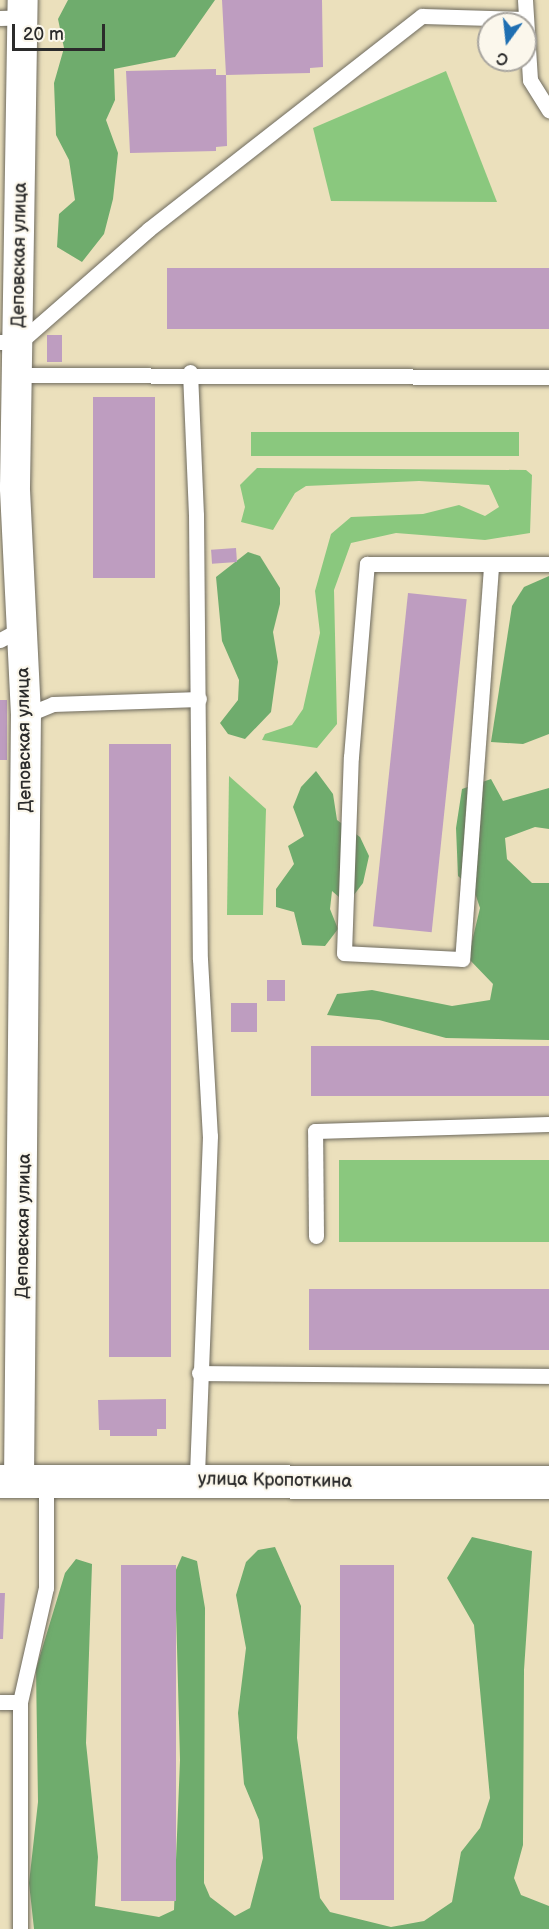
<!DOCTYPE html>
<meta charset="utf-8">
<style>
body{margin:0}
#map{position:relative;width:549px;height:1929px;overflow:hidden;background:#ebe0bc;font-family:"Balsamiq Sans",sans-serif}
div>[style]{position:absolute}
.green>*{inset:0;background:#8ac87e;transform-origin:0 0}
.forest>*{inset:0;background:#6fac6d}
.building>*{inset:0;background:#be9dc0;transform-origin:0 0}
.roads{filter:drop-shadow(0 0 2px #6e6a5e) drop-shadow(0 0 2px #6e6a5e)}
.lane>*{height:15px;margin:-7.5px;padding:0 7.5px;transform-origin:7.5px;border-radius:7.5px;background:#fff}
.street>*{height:30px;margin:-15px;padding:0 15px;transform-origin:15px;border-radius:15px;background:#fff}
.secondary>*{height:33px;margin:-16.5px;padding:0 16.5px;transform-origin:16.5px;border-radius:16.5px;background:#fff}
span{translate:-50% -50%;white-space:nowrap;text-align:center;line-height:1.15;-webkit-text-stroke:4.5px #fbf7ec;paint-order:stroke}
.street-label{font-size:18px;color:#2b2b2b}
.north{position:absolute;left:477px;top:12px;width:60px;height:60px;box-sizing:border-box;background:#fbf7ec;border:2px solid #a8a59f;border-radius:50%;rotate:195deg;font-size:16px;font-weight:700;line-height:24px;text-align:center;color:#2b2b2b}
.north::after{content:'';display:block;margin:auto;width:21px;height:27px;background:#1f6fb2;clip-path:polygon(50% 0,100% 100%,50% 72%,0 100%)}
.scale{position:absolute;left:12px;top:24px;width:93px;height:27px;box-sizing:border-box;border:3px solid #2b2b2b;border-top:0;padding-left:8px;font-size:18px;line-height:21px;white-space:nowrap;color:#2b2b2b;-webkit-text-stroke:4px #fbf7ec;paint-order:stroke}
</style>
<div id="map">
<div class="green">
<div style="clip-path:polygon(446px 71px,497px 202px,331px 201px,313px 128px)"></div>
<div style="left:251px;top:432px;width:268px;height:24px"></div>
<div style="clip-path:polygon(257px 468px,526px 470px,532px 475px,530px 533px,485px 540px,396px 533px,351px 543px,334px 590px,337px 724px,317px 748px,262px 740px,265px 734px,292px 725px,303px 709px,320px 633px,315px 591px,331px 534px,351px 517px,423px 514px,459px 505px,485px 516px,499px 507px,489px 485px,419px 481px,306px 486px,295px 493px,273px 530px,241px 522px,245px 507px,240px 485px)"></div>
<div style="clip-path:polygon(229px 776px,266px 809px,263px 915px,227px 915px)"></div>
<div style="left:549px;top:1160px;width:82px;height:210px;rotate:90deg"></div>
</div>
<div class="forest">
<div style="clip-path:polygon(68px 0,215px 0,175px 57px,114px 69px,115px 100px,106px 120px,118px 153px,113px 199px,104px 234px,82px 262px,57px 247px,59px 214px,75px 200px,69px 160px,56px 135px,54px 83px,64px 48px,58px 19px)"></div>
<div style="clip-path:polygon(248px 552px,260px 556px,280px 588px,280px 604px,273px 632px,278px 662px,271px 712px,245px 739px,228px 734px,220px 723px,238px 700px,239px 680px,222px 641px,216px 577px)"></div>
<div style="clip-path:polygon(549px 576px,549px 734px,523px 744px,491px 742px,512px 606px,524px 587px)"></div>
<div style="clip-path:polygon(316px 771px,333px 794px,337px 820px,360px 837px,369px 856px,363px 883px,347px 904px,332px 891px,330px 909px,338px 929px,325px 946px,302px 945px,294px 912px,276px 907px,276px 889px,294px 864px,288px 846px,304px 836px,293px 807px,301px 787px)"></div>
<div style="clip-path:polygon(491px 779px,503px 801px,549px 788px,549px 829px,535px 827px,505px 838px,507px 859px,532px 883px,549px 883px,549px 1040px,446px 1038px,379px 1020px,327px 1015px,337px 994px,372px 990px,452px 1006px,490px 1000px,493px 984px,468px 958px,480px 908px,474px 890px,458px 876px,456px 828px,462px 789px)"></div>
<div style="clip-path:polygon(472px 1537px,532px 1551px,524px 1670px,523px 1845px,514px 1878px,521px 1895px,549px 1906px,549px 1929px,34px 1929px,29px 1883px,38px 1802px,36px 1669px,65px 1573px,76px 1559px,92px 1564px,86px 1743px,98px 1857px,95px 1906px,159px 1917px,174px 1910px,180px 1760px,175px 1572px,182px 1556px,197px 1561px,205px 1608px,204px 1883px,210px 1897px,235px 1916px,250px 1908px,263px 1858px,259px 1820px,244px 1784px,238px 1713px,246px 1648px,236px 1595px,246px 1562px,258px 1550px,275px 1547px,301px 1606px,297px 1738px,320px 1898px,330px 1912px,391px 1927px,424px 1921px,452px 1902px,461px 1852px,480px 1828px,490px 1798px,474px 1625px,447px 1578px)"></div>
</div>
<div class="building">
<div style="clip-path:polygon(222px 0,322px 0,323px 67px,310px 68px,310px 73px,226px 75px)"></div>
<div style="clip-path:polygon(216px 69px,216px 75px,226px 75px,227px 146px,216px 147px,216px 151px,130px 153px,126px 71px)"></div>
<div style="left:549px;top:268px;width:61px;height:382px;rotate:90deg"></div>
<div style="left:47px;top:335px;width:15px;height:27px"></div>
<div style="left:155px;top:397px;width:181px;height:62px;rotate:90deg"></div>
<div style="left:236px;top:548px;width:14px;height:25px;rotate:86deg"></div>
<div style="left:408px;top:593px;width:59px;height:335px;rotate:6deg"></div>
<div style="left:0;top:700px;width:7px;height:60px"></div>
<div style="left:171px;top:744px;width:613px;height:62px;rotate:90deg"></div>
<div style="left:267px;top:980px;width:18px;height:21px"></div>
<div style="left:231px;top:1003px;width:26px;height:29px"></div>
<div style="left:549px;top:1046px;width:50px;height:238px;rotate:90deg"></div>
<div style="left:309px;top:1289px;width:240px;height:61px"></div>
<div style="clip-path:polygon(166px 1399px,166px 1429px,157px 1429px,157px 1436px,110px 1436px,110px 1430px,99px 1430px,98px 1400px)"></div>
<div style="left:176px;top:1565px;width:336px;height:55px;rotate:90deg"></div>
<div style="left:340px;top:1565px;width:54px;height:335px"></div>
<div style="clip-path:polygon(0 1593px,5px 1593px,3px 1639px,0 1639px)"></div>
</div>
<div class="roads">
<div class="lane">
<div style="left:525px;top:0;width:80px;rotate:86.4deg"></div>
<div style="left:530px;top:80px;width:36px;rotate:58deg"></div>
<div style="left:0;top:18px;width:23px;rotate:-2deg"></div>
<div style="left:0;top:342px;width:20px"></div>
<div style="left:20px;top:342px;width:171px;rotate:-41.2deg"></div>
<div style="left:149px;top:229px;width:346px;rotate:-38deg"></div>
<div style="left:422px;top:16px;width:103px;rotate:1.7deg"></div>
<div style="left:190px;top:372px;width:143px;rotate:87.6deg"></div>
<div style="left:196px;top:515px;width:444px;rotate:89.5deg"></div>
<div style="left:200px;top:959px;width:177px;rotate:86.8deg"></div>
<div style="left:210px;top:1136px;width:345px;rotate:92.2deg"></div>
<div style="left:19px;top:375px;width:530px;rotate:0.22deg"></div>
<div style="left:491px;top:567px;width:393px;rotate:94.2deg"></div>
<div style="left:462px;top:959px;width:118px;rotate:-177.1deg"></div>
<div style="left:344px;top:953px;width:196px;rotate:-88deg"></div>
<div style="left:351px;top:757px;width:194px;rotate:-85.3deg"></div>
<div style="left:367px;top:564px;width:182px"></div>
<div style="left:0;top:640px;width:26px;rotate:-28deg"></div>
<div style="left:26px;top:715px;width:29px;rotate:-22deg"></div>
<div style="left:53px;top:704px;width:146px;rotate:-2deg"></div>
<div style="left:316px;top:1236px;width:105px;rotate:-90.5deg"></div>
<div style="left:315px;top:1131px;width:234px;rotate:-1.7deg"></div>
<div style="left:199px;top:1373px;width:350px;rotate:0.5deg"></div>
<div style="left:0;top:1702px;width:20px"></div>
<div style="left:20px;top:1702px;width:117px;rotate:-77.2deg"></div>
<div style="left:46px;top:1588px;width:107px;rotate:-90deg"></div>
<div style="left:20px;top:1929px;width:227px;rotate:-90deg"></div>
</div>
<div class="street">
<div style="left:19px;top:1481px;width:766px;rotate:-89.48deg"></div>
<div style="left:26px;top:715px;width:228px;rotate:-92.8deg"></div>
<div style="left:15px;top:487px;width:487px;rotate:-89.1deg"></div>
</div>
<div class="secondary">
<div style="left:0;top:1481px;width:549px;rotate:0.1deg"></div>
</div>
</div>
<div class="street-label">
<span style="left:20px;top:255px;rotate:-89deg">Деповская улица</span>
<span style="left:25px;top:740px;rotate:-91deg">Деповская улица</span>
<span style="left:24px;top:1226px;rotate:-89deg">Деповская улица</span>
<span style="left:275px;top:1481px;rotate:1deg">улица Кропоткина</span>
</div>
<div class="north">С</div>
<div class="scale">20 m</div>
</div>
